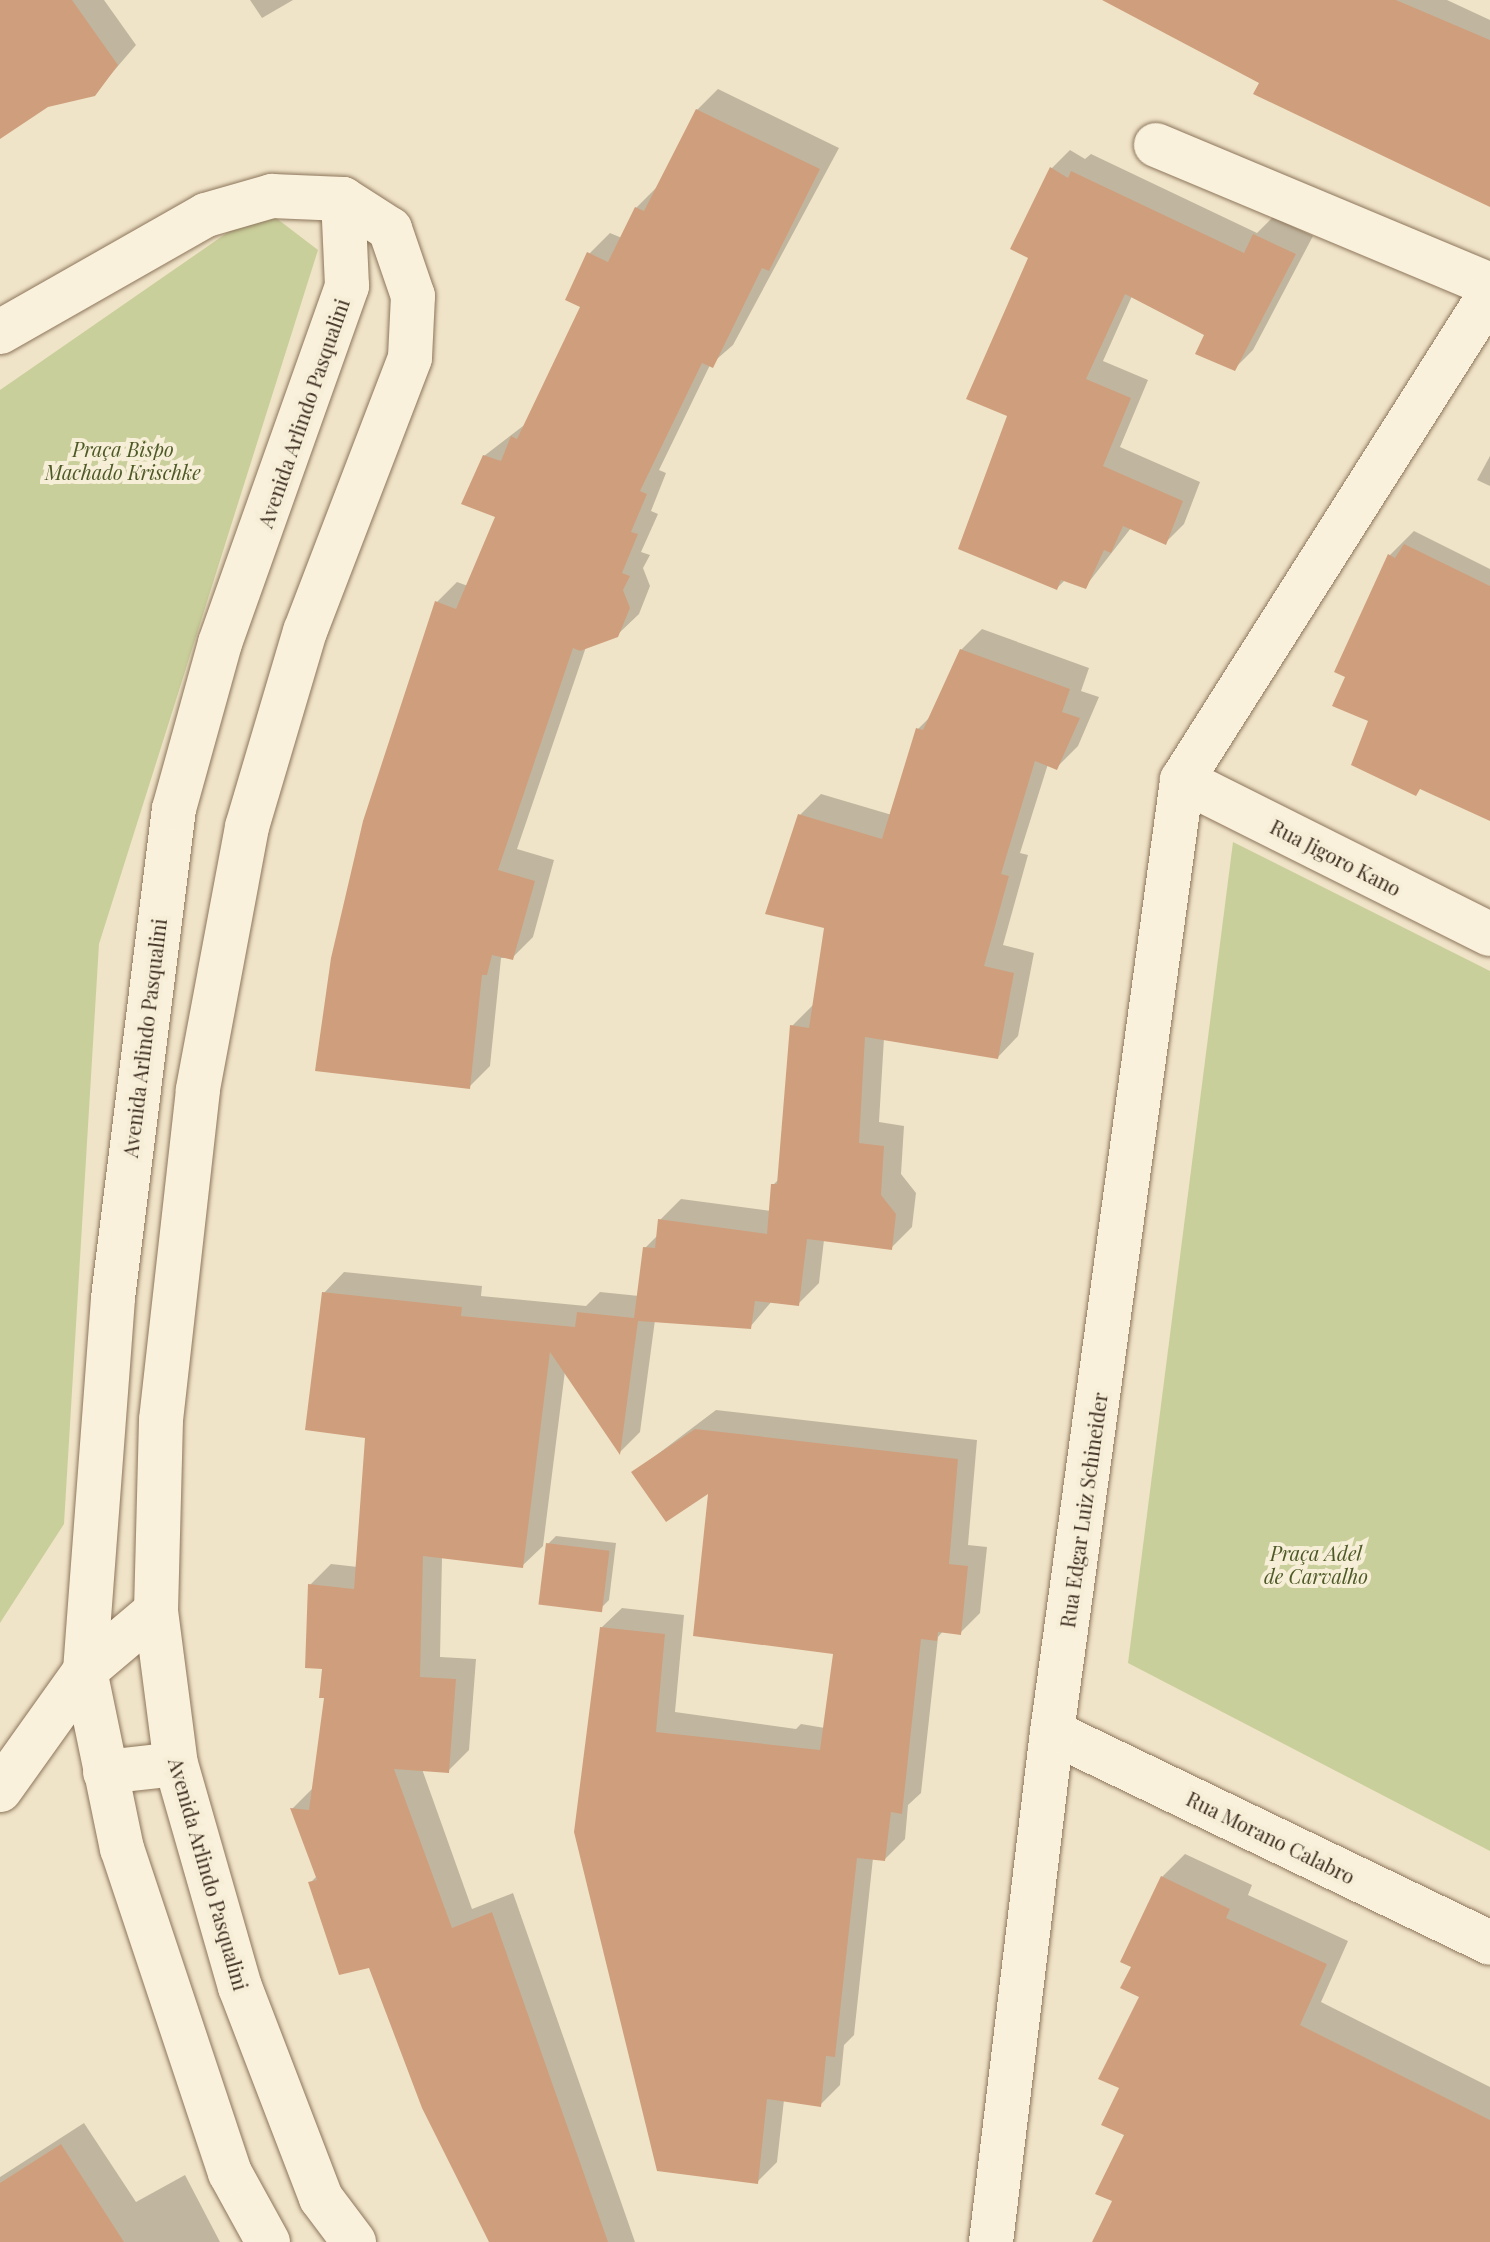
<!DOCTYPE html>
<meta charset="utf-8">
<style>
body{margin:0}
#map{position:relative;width:1490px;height:2242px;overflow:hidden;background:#f0e4c8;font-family:"Playfair Display",serif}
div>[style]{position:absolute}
.green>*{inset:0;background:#c9cf9b}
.shadow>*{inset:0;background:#0003}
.building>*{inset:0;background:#cf9f7d;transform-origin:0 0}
.roads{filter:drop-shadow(0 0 2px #8d765c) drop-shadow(0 0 2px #8d765c)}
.minor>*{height:44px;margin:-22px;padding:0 22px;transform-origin:22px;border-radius:22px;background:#faf1dc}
span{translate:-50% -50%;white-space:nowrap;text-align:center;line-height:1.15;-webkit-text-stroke:8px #f7eed8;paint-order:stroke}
.street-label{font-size:20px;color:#3d2e20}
.park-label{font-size:20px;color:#4d5a26;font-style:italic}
</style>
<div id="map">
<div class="green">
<div style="clip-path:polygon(263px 208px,318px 250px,99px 944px,64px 1524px,0 1623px,0 390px)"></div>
<div style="clip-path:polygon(1233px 842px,1490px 971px,1490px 1851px,1128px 1663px)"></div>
</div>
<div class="shadow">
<div style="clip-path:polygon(0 0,104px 0,136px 45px,94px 94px,47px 105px,0 137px)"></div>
<div style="clip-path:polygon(250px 0,293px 0,262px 18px)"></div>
<div style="clip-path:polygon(1141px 0,1447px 0,1490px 20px,1490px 206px,1261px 82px)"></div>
<div style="clip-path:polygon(718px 89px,839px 148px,733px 345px,710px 365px,659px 470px,666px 473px,651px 511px,658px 514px,641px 552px,650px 555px,643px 568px,650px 586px,639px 614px,617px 635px,586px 647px,517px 849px,554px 860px,533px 937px,512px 958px,501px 958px,490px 1066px,469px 1087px,437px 602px,457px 582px,468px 586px,497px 516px,484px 456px,527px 423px,583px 306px,589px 254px,610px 233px,622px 238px,636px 208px,657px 187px,697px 110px)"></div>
<div style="clip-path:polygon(1070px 150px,1085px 159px,1091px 154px,1257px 233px,1273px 217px,1313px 236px,1253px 350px,1235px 368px,1206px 334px,1132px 296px,1103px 361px,1148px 380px,1120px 447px,1200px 482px,1184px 524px,1165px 543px,1131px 528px,1085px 587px,1066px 579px,1057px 588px,1009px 415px,1031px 257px,1051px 169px)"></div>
<div style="clip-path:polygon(1490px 456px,1490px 486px,1477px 480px)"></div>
<div style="clip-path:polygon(1414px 531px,1490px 569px,1490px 673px,1416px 793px,1348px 676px,1390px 555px)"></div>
<div style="clip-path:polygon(982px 629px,1089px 668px,1081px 691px,1099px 697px,1078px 746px,1057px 767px,1048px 764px,1020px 853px,1028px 855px,1003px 945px,1034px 953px,1018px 1036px,998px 1057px,884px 1038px,879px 1122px,904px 1126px,901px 1174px,916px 1193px,912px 1227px,891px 1248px,824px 1240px,819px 1283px,798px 1304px,772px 1301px,750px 1327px,655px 1320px,640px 1432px,620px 1452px,565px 1371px,543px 1546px,522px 1566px,442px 1557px,440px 1657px,476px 1659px,469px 1750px,448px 1771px,422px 1769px,472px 1909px,513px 1893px,635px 2242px,497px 2242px,371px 1965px,310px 1883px,317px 1876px,292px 1809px,313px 1788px,326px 1696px,310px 1585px,331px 1564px,358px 1567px,367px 1437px,324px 1293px,344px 1272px,482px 1286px,481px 1296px,586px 1306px,600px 1292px,639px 1296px,645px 1248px,659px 1234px,660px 1220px,681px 1199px,771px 1211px,773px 1185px,780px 1178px,792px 1026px,813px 1005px,826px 926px,800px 815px,821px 794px,892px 815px,918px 729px,931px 716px,961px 650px)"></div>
<div style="clip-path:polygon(716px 1410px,977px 1440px,968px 1545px,987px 1547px,980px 1613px,960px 1633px,944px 1630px,938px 1637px,921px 1793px,908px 1805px,905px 1839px,885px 1859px,873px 1858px,854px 2035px,844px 2045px,840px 2085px,820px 2105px,784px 2100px,777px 2162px,757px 2182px,602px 1627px,622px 1608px,684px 1615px,675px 1712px,796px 1729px,801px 1724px,825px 1728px,835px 1652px,710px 1490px,634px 1472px)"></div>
<div style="clip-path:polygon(556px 1536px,616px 1543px,609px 1600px,601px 1608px,548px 1544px)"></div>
<div style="clip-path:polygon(1185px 1854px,1252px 1885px,1248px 1895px,1348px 1941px,1321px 2002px,1490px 2087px,1490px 2242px,1094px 2242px,1115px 2200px,1126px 2134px,1121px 2087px,1142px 1996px,1134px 1966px,1162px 1877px)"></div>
<div style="clip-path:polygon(84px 2123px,136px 2202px,185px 2175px,220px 2242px,0 2242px,0 2177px)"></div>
</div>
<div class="building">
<div style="clip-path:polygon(0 0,72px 0,118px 65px,95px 96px,48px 107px,0 139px)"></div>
<div style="clip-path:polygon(1102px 0,1396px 0,1490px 40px,1490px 207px,1253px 94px,1259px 83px)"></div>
<div style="clip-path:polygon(696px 109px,820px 169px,769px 271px,762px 268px,713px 368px,702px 363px,640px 491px,647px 494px,631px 532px,638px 534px,622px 573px,630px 576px,623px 590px,630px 608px,618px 637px,580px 651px,573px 648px,498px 870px,535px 881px,513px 960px,492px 955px,487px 975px,482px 975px,470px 1089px,315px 1071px,331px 958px,363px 821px,435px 601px,456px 609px,495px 517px,461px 504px,483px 455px,501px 461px,511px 436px,517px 439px,580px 307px,565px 300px,587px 252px,608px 262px,635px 207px,644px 211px)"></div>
<div style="clip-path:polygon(1050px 167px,1068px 178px,1071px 171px,1244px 253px,1253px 234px,1296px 254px,1235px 371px,1195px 354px,1204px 335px,1125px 294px,1086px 379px,1131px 398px,1103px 466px,1183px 501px,1166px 545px,1123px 526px,1111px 553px,1104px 550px,1086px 589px,1061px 580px,1057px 590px,958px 549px,1007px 416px,966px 399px,1028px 258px,1010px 249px)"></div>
<div style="clip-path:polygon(1404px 544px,1490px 586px,1490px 821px,1420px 789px,1416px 796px,1351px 765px,1368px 721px,1332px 706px,1345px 677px,1334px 672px,1388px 554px,1395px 558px)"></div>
<div style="clip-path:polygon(960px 649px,1070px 689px,1062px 712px,1080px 718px,1057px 770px,1035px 761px,1001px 874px,1009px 876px,984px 966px,1014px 973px,998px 1059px,865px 1037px,859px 1143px,884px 1146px,881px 1195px,896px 1214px,892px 1250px,807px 1239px,799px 1306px,755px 1301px,751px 1329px,638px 1321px,620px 1455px,550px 1352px,523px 1568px,423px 1556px,420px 1677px,456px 1679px,449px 1773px,394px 1769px,452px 1928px,492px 1912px,608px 2242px,489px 2242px,422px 2108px,369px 1968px,339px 1975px,308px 1882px,317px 1880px,290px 1808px,309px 1810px,324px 1698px,319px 1698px,322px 1669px,305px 1668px,308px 1584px,354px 1589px,365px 1438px,305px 1430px,322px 1292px,462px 1307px,461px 1316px,575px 1327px,577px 1312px,634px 1318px,643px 1247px,655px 1248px,658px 1219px,767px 1234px,771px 1184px,777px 1184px,790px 1025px,809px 1028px,824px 928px,765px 914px,798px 814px,882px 839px,916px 728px,923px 730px)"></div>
<div style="clip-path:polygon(695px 1429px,958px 1459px,949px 1564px,968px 1566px,961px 1635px,938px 1632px,937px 1641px,921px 1639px,902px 1814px,891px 1812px,885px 1861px,857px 1858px,835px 2057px,826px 2056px,821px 2107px,767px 2099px,758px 2184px,657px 2171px,574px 1832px,600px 1627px,665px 1634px,656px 1732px,820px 1750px,833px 1654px,693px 1636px,708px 1494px,666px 1522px,631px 1472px)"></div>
<div style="left:546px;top:1543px;width:64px;height:62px;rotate:7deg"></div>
<div style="clip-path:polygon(1161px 1876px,1230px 1909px,1226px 1918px,1327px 1964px,1300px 2025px,1490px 2120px,1490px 2242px,1092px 2242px,1112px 2201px,1095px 2194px,1124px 2135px,1101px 2125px,1119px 2088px,1098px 2079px,1139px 1997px,1120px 1988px,1131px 1967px,1120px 1962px)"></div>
<div style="clip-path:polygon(61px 2144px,124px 2242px,0 2242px,0 2183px)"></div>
</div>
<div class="roads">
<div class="minor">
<div style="left:1156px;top:145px;width:362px;rotate:22.7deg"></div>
<div style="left:343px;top:199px;width:56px;rotate:32.6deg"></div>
<div style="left:390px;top:229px;width:71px;rotate:71.1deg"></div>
<div style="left:413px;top:296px;width:62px;rotate:92.8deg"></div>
<div style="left:410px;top:358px;width:292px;rotate:111deg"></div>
<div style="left:305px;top:631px;width:204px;rotate:106.5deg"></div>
<div style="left:247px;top:827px;width:268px;rotate:100.6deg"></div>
<div style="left:198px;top:1090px;width:332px;rotate:96.4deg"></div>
<div style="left:161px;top:1420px;width:191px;rotate:91.5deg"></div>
<div style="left:156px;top:1611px;width:154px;rotate:82.6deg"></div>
<div style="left:176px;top:1764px;width:232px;rotate:74deg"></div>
<div style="left:240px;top:1987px;width:226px;rotate:69deg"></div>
<div style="left:321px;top:2198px;width:55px;rotate:53.1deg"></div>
<div style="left:0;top:332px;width:237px;rotate:-29.6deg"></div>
<div style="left:206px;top:215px;width:69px;rotate:-16.1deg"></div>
<div style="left:272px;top:196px;width:71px;rotate:2.4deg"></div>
<div style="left:1182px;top:780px;width:344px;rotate:26.6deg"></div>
<div style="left:1052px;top:1732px;width:486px;rotate:25.7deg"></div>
<div style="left:105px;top:1772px;width:71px;rotate:-6.4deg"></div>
<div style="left:0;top:1790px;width:146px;rotate:-54.5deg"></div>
<div style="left:85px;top:1671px;width:93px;rotate:-40.2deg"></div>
<div style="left:268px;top:2242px;width:79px;rotate:-118.8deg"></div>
<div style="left:230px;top:2173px;width:342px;rotate:-108.4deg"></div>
<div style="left:122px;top:1849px;width:182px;rotate:-101.7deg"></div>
<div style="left:85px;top:1671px;width:374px;rotate:-85.7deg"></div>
<div style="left:113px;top:1298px;width:493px;rotate:-82.9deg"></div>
<div style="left:174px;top:809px;width:172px;rotate:-74.5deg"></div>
<div style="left:220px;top:643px;width:379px;rotate:-70.4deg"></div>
<div style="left:347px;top:286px;width:87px;rotate:-92.6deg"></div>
<div style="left:991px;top:2242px;width:514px;rotate:-83.18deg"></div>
<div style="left:1052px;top:1732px;width:961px;rotate:-82.22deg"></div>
<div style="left:1182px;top:780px;width:575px;rotate:-57.64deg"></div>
</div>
</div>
<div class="street-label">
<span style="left:303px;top:413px;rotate:-71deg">Avenida Arlindo Pasqualini</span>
<span style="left:1336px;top:857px;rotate:27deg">Rua Jigoro Kano</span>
<span style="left:144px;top:1038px;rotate:-83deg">Avenida Arlindo Pasqualini</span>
<span style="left:1083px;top:1510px;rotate:-82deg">Rua Edgar Luiz Schineider</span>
<span style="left:1271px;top:1837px;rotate:26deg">Rua Morano Calabro</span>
<span style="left:209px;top:1874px;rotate:74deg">Avenida Arlindo Pasqualini</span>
</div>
<div class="park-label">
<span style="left:123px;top:460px">Praça Bispo<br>Machado Krischke</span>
<span style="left:1316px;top:1564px">Praça Adel<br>de Carvalho</span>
</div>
</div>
